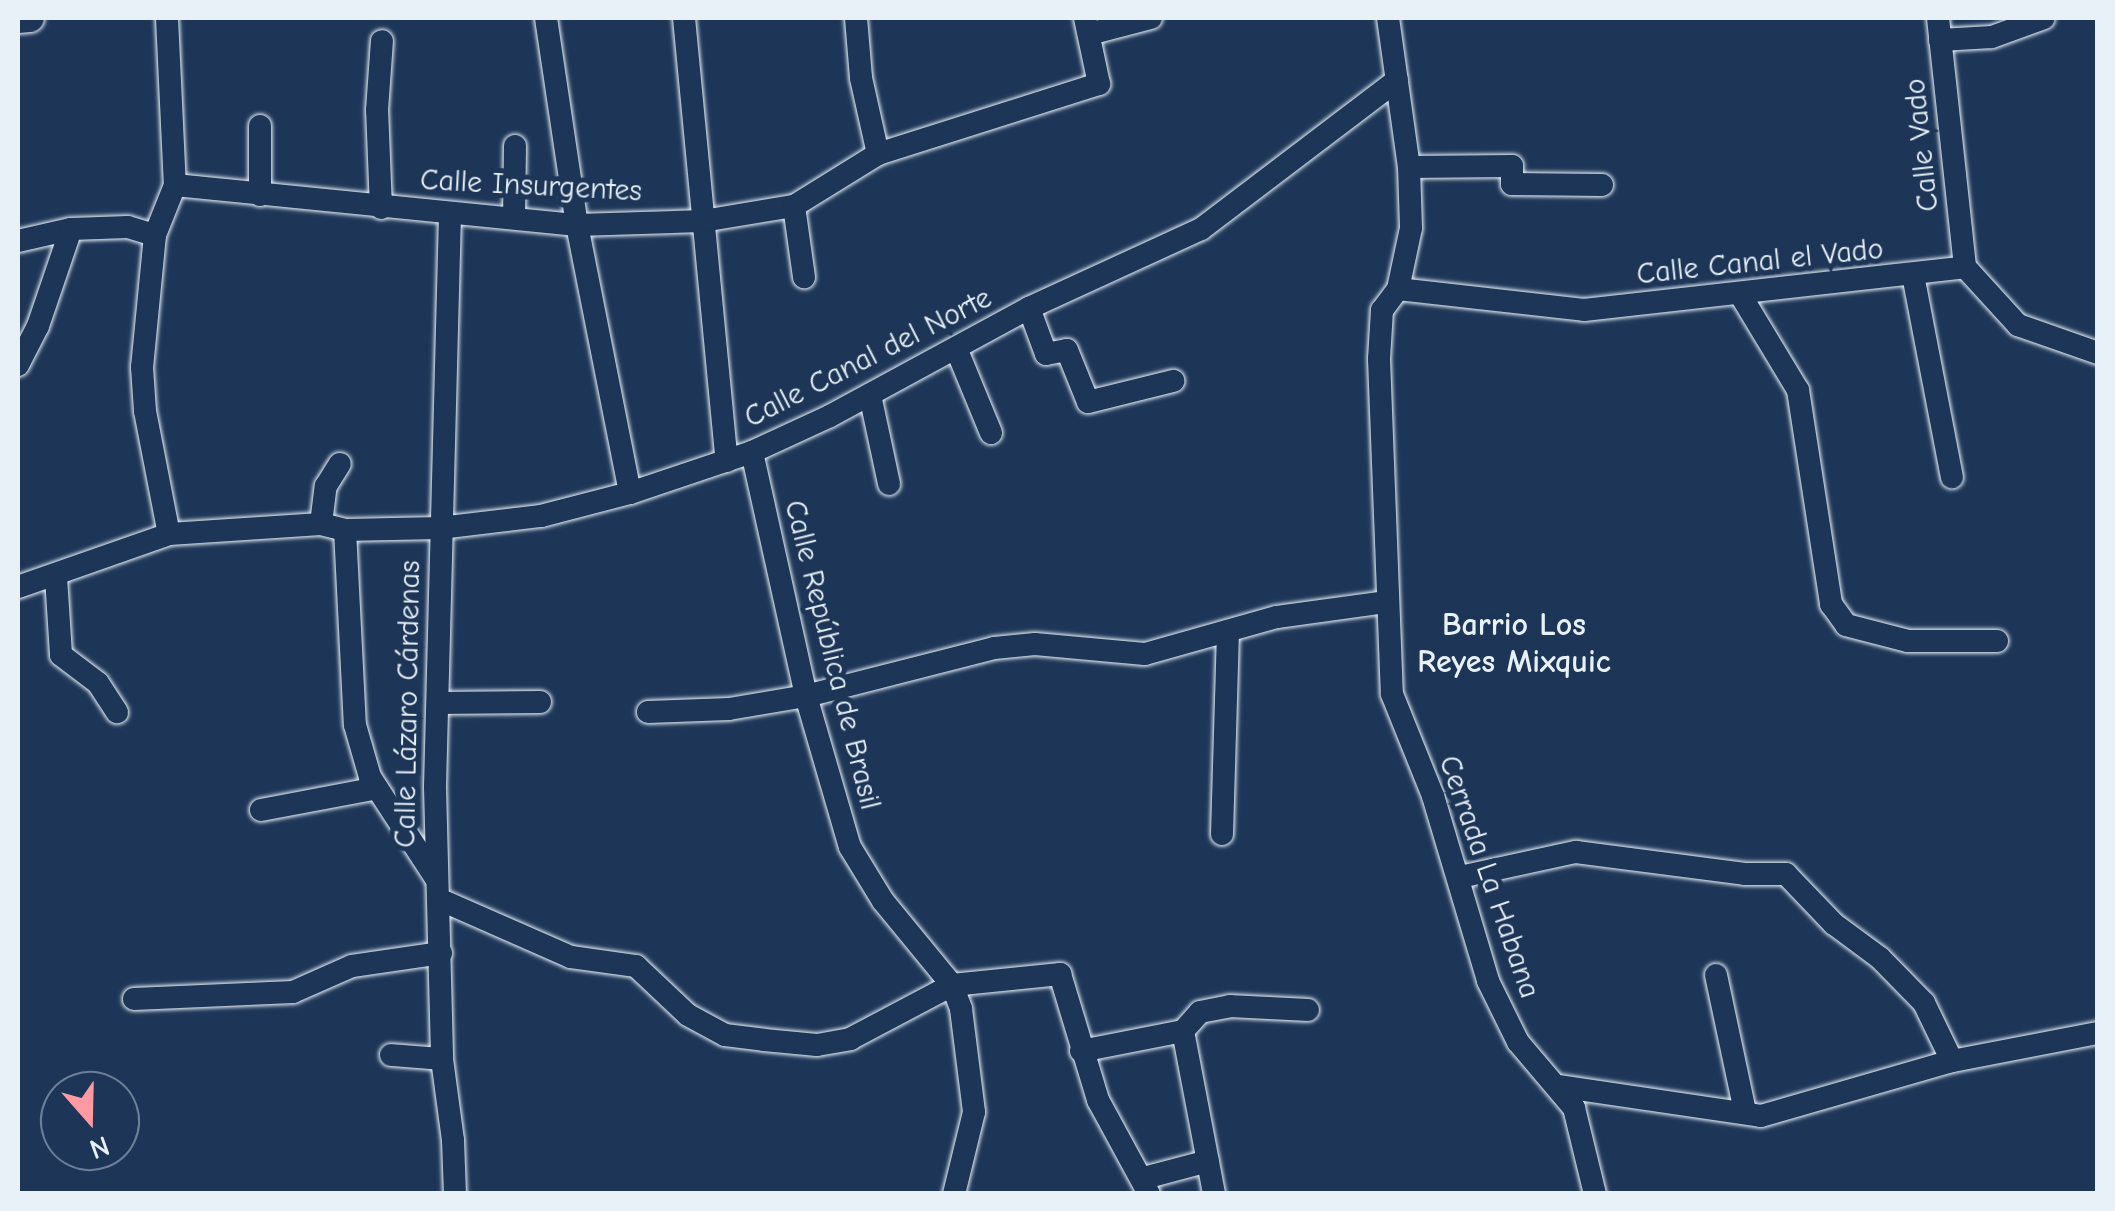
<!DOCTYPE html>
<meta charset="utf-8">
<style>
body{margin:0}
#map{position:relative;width:2115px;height:1211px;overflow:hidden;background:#1d3557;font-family:"Comic Neue",sans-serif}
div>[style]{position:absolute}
.roads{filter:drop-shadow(0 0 2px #e8f1f8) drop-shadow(0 0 2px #e8f1f8)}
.minor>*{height:22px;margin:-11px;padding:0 11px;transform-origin:11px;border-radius:11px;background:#1d3557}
.major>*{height:28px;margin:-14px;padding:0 14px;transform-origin:14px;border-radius:14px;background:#1d3557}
span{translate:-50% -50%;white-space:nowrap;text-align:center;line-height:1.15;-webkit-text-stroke:10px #1d3557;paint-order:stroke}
.street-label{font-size:30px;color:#e8f1f8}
.neighbourhood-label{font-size:32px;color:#e8f1f8;font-weight:700}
.frame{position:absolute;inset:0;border:20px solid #e8f1f8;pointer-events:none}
.north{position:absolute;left:40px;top:1071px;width:100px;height:100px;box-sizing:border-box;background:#1d3557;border:2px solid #6e8097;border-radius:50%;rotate:160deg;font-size:28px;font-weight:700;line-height:40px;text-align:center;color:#e8f1f8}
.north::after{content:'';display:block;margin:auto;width:35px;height:45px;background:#ff9aa2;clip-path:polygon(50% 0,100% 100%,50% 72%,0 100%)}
</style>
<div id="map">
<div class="roads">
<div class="minor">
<div style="left:167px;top:18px;width:167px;rotate:87.3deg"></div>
<div style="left:175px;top:185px;width:54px;rotate:111.8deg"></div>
<div style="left:155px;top:235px;width:133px;rotate:95.6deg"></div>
<div style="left:142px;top:367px;width:44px;rotate:86.1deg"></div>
<div style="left:145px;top:411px;width:125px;rotate:79deg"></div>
<div style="left:546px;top:18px;width:209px;rotate:81.5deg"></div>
<div style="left:577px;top:225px;width:273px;rotate:78.8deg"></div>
<div style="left:684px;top:18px;width:445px;rotate:84.5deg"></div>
<div style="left:856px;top:18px;width:60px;rotate:85.2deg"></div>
<div style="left:861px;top:78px;width:78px;rotate:77.4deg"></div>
<div style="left:1388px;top:18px;width:150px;rotate:82deg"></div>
<div style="left:1409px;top:167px;width:61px;rotate:88.1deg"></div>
<div style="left:1411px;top:228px;width:62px;rotate:102deg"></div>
<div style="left:1398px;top:289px;width:26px;rotate:127deg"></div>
<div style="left:1382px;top:310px;width:49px;rotate:93.5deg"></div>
<div style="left:1379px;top:359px;width:335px;rotate:87.8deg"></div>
<div style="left:1392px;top:694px;width:110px;rotate:68.1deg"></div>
<div style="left:1433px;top:796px;width:193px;rotate:73.4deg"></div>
<div style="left:1488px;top:981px;width:68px;rotate:63.8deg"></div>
<div style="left:1518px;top:1042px;width:87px;rotate:49.7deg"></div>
<div style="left:1574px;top:1108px;width:89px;rotate:76.3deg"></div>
<div style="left:1938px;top:18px;width:250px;rotate:83.8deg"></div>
<div style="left:1089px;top:34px;width:64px;rotate:-14.5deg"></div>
<div style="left:1940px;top:40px;width:52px;rotate:-3.3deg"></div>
<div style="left:1992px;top:37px;width:55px;rotate:-20.1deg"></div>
<div style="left:1409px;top:167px;width:103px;rotate:-0.6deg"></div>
<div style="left:1512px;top:166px;width:18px;rotate:90deg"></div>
<div style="left:1512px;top:184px;width:90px;rotate:0.6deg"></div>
<div style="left:175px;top:185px;width:404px;rotate:5.7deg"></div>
<div style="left:577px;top:225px;width:126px;rotate:-1.8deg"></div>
<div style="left:703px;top:221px;width:92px;rotate:-9.4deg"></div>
<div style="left:794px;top:206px;width:99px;rotate:-31.8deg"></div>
<div style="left:878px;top:154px;width:232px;rotate:-17.6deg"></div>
<div style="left:1099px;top:84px;width:67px;rotate:-102deg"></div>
<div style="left:260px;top:195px;width:69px;rotate:-90deg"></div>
<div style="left:794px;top:206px;width:72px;rotate:82deg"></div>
<div style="left:381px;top:208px;width:98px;rotate:-92.3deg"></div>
<div style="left:377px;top:110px;width:69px;rotate:-85.9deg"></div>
<div style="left:450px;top:214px;width:573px;rotate:91.5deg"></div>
<div style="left:435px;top:787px;width:272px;rotate:88.5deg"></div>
<div style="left:442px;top:1059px;width:82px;rotate:82.3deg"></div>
<div style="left:453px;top:1140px;width:54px;rotate:87.9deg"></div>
<div style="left:514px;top:218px;width:72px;rotate:-89.2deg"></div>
<div style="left:18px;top:241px;width:54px;rotate:-12.8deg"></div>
<div style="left:71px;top:229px;width:57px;rotate:-2deg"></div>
<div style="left:128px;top:227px;width:28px;rotate:17deg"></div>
<div style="left:1913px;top:275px;width:206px;rotate:79.1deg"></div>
<div style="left:1398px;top:289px;width:187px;rotate:6.4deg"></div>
<div style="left:1584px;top:310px;width:383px;rotate:-6.4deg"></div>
<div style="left:1965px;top:267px;width:79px;rotate:47.6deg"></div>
<div style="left:2018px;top:325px;width:85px;rotate:19.3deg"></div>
<div style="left:1740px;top:294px;width:112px;rotate:58.9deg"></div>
<div style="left:1798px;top:390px;width:217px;rotate:81.2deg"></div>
<div style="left:1831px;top:604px;width:26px;rotate:54deg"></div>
<div style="left:1846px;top:625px;width:64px;rotate:14.5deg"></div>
<div style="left:1908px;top:641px;width:89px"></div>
<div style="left:1029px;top:308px;width:49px;rotate:69.7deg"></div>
<div style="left:1046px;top:354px;width:21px;rotate:-11deg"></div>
<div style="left:1067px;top:350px;width:56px;rotate:68deg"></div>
<div style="left:1088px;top:402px;width:88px;rotate:-13.9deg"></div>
<div style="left:956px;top:348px;width:92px;rotate:67.6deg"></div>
<div style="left:18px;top:365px;width:44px;rotate:-62.9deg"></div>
<div style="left:38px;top:326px;width:102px;rotate:-71.2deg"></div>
<div style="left:870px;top:395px;width:91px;rotate:77.9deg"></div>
<div style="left:752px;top:452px;width:250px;rotate:77.5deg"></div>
<div style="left:806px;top:696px;width:157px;rotate:73.8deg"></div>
<div style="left:850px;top:847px;width:63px;rotate:58.6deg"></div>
<div style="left:883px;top:901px;width:109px;rotate:50.6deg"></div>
<div style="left:952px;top:985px;width:26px;rotate:69deg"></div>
<div style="left:961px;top:1009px;width:104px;rotate:82.8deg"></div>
<div style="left:974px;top:1112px;width:84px;rotate:103.7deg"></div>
<div style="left:321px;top:524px;width:38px;rotate:-83deg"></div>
<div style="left:326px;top:486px;width:26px;rotate:-58deg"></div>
<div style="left:345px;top:530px;width:195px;rotate:87.1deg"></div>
<div style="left:355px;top:725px;width:54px;rotate:73.9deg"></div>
<div style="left:370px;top:777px;width:119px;rotate:57deg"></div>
<div style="left:56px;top:577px;width:78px;rotate:86.3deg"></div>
<div style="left:61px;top:655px;width:46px;rotate:37.1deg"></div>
<div style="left:98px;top:683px;width:35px;rotate:57deg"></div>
<div style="left:18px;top:587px;width:160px;rotate:-19.3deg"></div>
<div style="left:169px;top:534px;width:152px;rotate:-3.8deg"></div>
<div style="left:321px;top:524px;width:25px;rotate:14deg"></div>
<div style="left:345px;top:530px;width:95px;rotate:-1.2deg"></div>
<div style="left:440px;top:528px;width:102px;rotate:-6.8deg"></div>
<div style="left:541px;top:516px;width:92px;rotate:-14.5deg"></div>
<div style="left:630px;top:493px;width:129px;rotate:-18.6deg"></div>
<div style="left:752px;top:452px;width:86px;rotate:-24.8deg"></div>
<div style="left:830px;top:416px;width:226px;rotate:-28.5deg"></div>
<div style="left:1029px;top:308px;width:189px;rotate:-24.7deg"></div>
<div style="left:1201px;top:229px;width:246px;rotate:-37.2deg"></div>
<div style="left:439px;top:703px;width:101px;rotate:-0.6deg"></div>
<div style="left:648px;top:712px;width:81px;rotate:-2.1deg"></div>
<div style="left:729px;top:709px;width:78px;rotate:-9.6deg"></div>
<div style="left:806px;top:696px;width:194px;rotate:-14.3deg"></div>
<div style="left:994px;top:648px;width:41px;rotate:-5.6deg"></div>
<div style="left:1035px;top:644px;width:110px;rotate:5.2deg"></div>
<div style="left:1145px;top:654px;width:137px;rotate:-15.7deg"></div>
<div style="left:1277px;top:617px;width:111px;rotate:-7.8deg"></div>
<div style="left:261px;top:810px;width:118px;rotate:-10.7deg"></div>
<div style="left:1222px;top:834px;width:203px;rotate:-88.3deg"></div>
<div style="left:1460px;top:877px;width:119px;rotate:-12.2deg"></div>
<div style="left:1576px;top:852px;width:170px;rotate:7.4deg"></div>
<div style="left:1745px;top:874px;width:41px"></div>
<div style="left:1786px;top:874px;width:69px;rotate:46.2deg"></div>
<div style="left:1834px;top:924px;width:57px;rotate:36.5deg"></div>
<div style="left:1880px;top:958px;width:63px;rotate:45.6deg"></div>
<div style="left:1924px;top:1003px;width:64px;rotate:64.2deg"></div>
<div style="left:441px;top:900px;width:142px;rotate:23.7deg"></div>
<div style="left:571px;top:957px;width:66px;rotate:7.9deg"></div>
<div style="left:636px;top:966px;width:71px;rotate:43.3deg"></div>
<div style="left:688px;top:1015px;width:42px;rotate:28.4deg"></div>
<div style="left:725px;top:1035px;width:39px;rotate:7deg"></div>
<div style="left:764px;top:1040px;width:53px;rotate:5.4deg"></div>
<div style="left:817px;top:1045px;width:34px;rotate:-10deg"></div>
<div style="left:850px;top:1039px;width:115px;rotate:-27.9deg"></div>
<div style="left:952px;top:985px;width:109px;rotate:-5.8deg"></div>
<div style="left:1060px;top:974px;width:132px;rotate:73.2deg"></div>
<div style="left:1098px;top:1100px;width:107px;rotate:61.5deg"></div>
<div style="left:1716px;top:975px;width:140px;rotate:78deg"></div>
<div style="left:134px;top:999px;width:159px;rotate:-2.5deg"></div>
<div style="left:293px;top:992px;width:64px;rotate:-23.8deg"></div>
<div style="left:352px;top:966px;width:90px;rotate:-8.3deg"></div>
<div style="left:1183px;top:1031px;width:166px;rotate:79.2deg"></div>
<div style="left:1081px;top:1051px;width:104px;rotate:-11.1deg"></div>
<div style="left:1183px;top:1031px;width:25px;rotate:-48deg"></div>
<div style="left:1200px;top:1012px;width:31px;rotate:-11deg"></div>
<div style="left:1230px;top:1006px;width:78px;rotate:2.9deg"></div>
<div style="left:391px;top:1055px;width:51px;rotate:4.5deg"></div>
<div style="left:1558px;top:1086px;width:205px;rotate:8.4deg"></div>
<div style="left:1761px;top:1116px;width:199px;rotate:-16.1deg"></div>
<div style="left:1952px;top:1061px;width:149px;rotate:-10.9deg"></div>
<div style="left:1144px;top:1178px;width:66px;rotate:-14.9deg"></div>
</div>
<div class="major">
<div style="left:18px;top:19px;width:12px;rotate:-5deg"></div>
</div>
</div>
<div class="street-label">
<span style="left:1922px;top:145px;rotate:-96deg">Calle Vado</span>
<span style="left:531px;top:186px;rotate:3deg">Calle Insurgentes</span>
<span style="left:1760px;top:262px;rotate:-6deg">Calle Canal el Vado</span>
<span style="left:868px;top:358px;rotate:-27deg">Calle Canal del Norte</span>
<span style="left:832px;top:655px;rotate:76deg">Calle República de Brasil</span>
<span style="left:408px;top:704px;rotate:-89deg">Calle Lázaro Cárdenas</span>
<span style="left:1489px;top:877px;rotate:71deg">Cerrada La Habana</span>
</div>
<div class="neighbourhood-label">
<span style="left:1514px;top:644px">Barrio Los<br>Reyes Mixquic</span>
</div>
<div class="frame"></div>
<div class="north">N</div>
</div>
